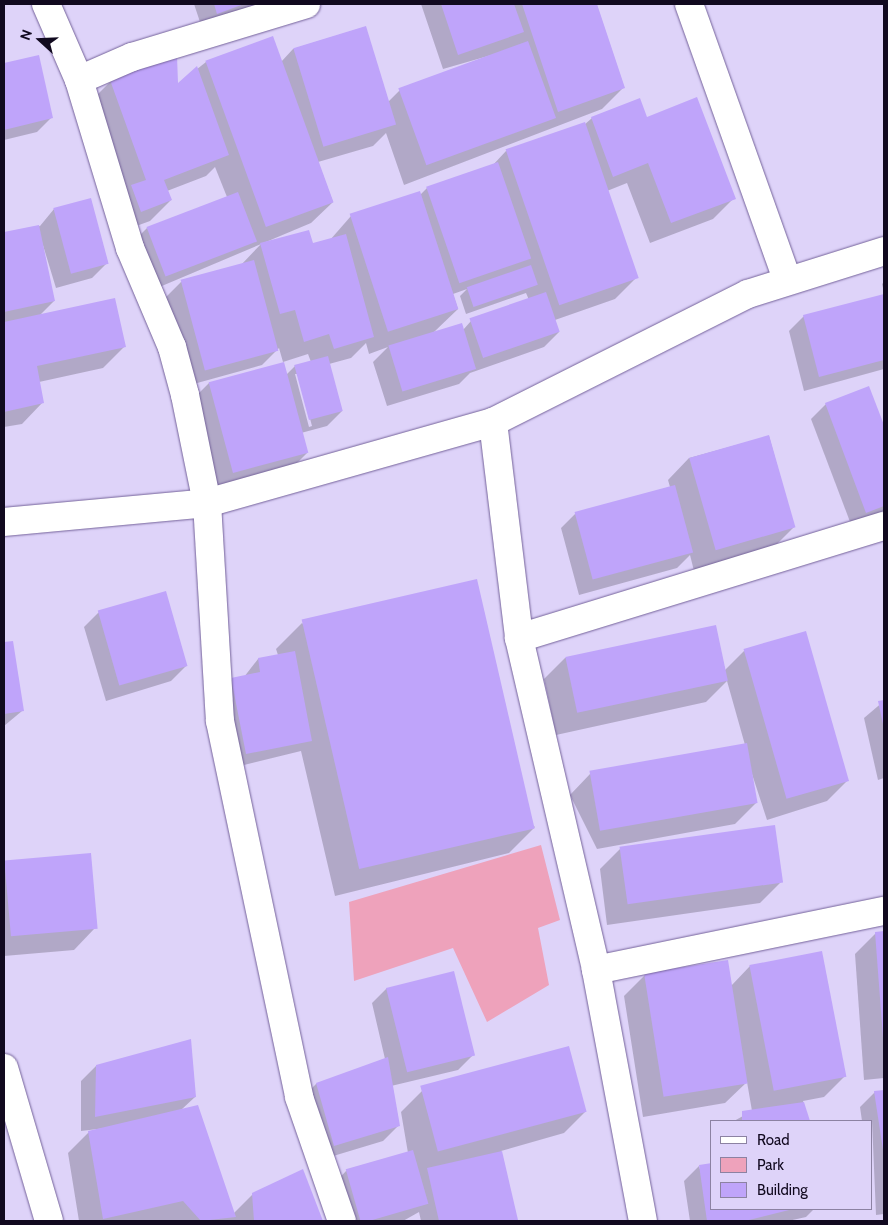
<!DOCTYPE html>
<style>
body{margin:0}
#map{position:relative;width:888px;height:1225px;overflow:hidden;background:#ded3f9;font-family:Cabin,sans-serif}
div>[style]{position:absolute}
.green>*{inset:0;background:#eea2bb}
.shadow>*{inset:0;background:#0003}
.building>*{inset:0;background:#bfa4fa;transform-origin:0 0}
.roads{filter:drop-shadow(0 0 1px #74629a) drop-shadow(0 0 1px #74629a)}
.street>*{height:28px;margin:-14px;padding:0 14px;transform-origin:14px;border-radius:14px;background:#fff}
span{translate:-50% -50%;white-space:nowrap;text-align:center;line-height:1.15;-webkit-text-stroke:4px #ded3f9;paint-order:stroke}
.frame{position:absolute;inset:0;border:5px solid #11091f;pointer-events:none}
.legend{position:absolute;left:710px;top:1120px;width:162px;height:90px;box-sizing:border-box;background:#ded3f9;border:1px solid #8c82a2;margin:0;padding:6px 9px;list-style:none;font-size:15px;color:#11091f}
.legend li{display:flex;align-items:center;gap:10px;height:25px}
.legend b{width:25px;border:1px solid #8c82a2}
.north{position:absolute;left:15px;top:15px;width:50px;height:50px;-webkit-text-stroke:4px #ded3f9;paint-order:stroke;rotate:290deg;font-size:14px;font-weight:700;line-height:20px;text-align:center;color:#11091f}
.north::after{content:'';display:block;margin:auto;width:18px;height:22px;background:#11091f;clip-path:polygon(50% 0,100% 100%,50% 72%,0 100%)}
</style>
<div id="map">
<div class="green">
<div style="clip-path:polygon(541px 845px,560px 920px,538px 928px,549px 985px,487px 1022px,453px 948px,354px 981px,349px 902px)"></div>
</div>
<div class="shadow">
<div style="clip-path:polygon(194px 4px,270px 4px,202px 28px)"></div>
<div style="clip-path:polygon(421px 4px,595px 4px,623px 88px,602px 109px,404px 185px,386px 133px,373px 146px,318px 162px,333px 202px,311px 223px,150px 291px,132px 243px,147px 228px,227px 197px,215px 167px,206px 176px,167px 191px,171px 200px,150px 221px,120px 232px,90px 102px,111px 81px,177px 85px,206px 62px,281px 62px,293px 49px,365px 27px,388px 102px,400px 90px,509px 50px,443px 69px)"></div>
<div style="clip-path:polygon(38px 56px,52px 117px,37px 132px,4px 140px,4px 64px)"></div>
<div style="clip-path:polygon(evenodd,592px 118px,646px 119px,734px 198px,713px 219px,650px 243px,627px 183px,607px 191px,636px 278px,615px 299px,555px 320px,559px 332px,544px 347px,470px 373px,459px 384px,387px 406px,373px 362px,388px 347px,369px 354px,366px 343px,351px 358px,329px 364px,342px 411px,327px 426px,301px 433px,307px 453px,292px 468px,218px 488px,194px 398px,209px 383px,283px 364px,286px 375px,295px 366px,311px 362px,308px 354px,283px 362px,279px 348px,262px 365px,190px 385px,166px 297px,181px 282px,240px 266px,261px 244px,313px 244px,330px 240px,351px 216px,420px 195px,427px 188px,492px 166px,506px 151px,584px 125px,592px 118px,467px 289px,460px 296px,466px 314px,526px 293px,529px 300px,471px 321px,463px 330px,434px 332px,458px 309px,453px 294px,467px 289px,592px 118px,295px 374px,298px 374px,312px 426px,309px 427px,295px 374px)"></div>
<div style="clip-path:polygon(54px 209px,107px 263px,92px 278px,56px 288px,42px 242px,54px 301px,39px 316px,124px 347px,103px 368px,39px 382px,43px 402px,22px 424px,4px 427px,4px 234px,40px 226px)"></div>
<div style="clip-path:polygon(884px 282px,884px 292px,882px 284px)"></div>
<div style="clip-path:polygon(884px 295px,884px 369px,804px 391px,789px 331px,804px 316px)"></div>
<div style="clip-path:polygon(826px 404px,884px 425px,884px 514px,852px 527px,811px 419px)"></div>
<div style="clip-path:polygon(769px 436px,794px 527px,773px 548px,694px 571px,690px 555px,677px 568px,579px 595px,561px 528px,576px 513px,670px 487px,668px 480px,689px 458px)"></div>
<div style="clip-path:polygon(99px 612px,186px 666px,171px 681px,106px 701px,84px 627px)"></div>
<div style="clip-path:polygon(302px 623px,535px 827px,509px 853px,335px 896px,301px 751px,232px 768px,217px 694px,232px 679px,244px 677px,258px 659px,278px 655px,276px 649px)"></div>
<div style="clip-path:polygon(715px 626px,725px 670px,745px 650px,848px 780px,827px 801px,767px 820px,751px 771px,756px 803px,735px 824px,597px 849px,570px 795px,590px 774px,745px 745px,727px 681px,706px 702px,556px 735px,544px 679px,565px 658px)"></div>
<div style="clip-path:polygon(12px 642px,22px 711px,4px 726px,4px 644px)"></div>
<div style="clip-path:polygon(884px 701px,884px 778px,878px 780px,864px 718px)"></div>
<div style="clip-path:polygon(621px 848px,781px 882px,760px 903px,607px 925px,600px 869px)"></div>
<div style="clip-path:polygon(89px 854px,95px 928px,74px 950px,4px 956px,4px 862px)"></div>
<div style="clip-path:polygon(884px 932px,884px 1078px,864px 1080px,855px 954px,876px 933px)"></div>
<div style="clip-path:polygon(750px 966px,845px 1076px,824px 1097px,803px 1101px,809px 1121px,734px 1121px,752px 1111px,747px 1082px,725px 1103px,643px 1117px,624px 996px,645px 975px,731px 986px)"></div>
<div style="clip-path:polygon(387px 988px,473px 1055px,458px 1070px,391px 1086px,398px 1126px,383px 1141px,320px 1160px,301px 1099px,316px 1084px,385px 1059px,372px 1003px)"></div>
<div style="clip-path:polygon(96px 1066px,195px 1097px,181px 1110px,234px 1213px,253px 1194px,302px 1171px,321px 1221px,79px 1221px,68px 1153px,89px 1132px,106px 1128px,81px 1131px,81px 1081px)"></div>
<div style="clip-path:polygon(422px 1091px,585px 1112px,564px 1133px,501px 1151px,515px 1221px,421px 1221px,419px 1212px,403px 1221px,342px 1221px,332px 1186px,346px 1171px,408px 1153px,401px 1112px)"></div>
<div style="clip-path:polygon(884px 1091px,884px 1214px,876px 1215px,872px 1121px,862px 1121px,860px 1107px,875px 1092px)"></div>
<div style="clip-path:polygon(699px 1166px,712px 1209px,814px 1209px,806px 1217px,788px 1221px,690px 1221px,684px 1181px)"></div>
</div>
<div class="building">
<div style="clip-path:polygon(214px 4px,244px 4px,217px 14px)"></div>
<div style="clip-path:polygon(441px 4px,514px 4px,524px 32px,458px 55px)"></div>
<div style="clip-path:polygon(522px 4px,597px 4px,625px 88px,558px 112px)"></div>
<div style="left:366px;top:26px;width:103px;height:76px;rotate:73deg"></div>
<div style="left:273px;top:36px;width:177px;height:72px;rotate:70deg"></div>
<div style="left:528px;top:41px;width:82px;height:138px;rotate:70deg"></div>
<div style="clip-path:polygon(39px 55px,53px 118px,4px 130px,4px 63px)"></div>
<div style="clip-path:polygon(177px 56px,178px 83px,197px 66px,229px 155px,164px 180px,172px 200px,141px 212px,131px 185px,146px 180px,110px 80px)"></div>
<div style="clip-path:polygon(697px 97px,736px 199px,671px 223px,648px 163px,613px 177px,591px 117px,640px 98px,647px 117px)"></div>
<div style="left:585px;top:122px;width:165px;height:84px;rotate:71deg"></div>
<div style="left:498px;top:162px;width:102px;height:76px;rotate:71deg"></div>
<div style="left:420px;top:191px;width:124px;height:74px;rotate:72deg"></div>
<div style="left:238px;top:192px;width:53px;height:98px;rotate:69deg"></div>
<div style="left:91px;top:198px;width:68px;height:39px;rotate:75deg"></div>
<div style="clip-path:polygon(39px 225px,55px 301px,4px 312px,4px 232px)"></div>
<div style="clip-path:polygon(309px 230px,313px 243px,346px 234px,374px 337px,334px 349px,329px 334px,304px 342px,295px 310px,280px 314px,260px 243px)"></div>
<div style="left:254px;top:260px;width:94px;height:76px;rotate:75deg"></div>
<div style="left:531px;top:265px;width:21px;height:68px;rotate:71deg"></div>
<div style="left:546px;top:292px;width:42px;height:81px;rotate:71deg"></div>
<div style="clip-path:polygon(884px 294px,884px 360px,819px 377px,803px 315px)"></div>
<div style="clip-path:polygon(115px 298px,126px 347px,37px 366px,44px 403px,4px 412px,4px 322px)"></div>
<div style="left:462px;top:323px;width:48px;height:77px;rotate:73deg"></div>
<div style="left:328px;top:356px;width:57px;height:35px;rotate:75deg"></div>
<div style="left:284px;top:362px;width:94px;height:78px;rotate:75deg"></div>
<div style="clip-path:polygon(869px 386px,884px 425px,884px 506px,866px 513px,825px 403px)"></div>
<div style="left:769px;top:435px;width:96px;height:83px;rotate:74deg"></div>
<div style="left:675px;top:485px;width:70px;height:104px;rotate:75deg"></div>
<div style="left:477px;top:579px;width:256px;height:180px;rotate:77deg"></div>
<div style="left:166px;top:591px;width:78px;height:71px;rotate:74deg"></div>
<div style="left:716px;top:625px;width:57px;height:154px;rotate:78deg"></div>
<div style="left:806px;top:631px;width:156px;height:65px;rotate:74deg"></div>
<div style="clip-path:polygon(13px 641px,24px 711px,4px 714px,4px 642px)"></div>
<div style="clip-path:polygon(295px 651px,312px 741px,246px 754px,231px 678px,260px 672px,258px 658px)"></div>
<div style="clip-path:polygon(884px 700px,884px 724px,883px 724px,878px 701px)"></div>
<div style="left:747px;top:743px;width:61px;height:160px;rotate:80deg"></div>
<div style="left:775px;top:825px;width:58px;height:157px;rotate:82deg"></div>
<div style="left:91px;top:853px;width:76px;height:87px;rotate:85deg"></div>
<div style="clip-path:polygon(884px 931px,884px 1038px,883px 1038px,875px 932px)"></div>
<div style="left:822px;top:951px;width:128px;height:74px;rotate:79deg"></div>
<div style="left:728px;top:960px;width:125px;height:85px;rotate:81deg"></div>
<div style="left:454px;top:971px;width:87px;height:70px;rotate:76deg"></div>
<div style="clip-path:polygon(191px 1039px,196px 1097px,95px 1117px,96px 1065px)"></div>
<div style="left:569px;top:1046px;width:68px;height:154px;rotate:75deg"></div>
<div style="clip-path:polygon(388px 1057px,400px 1126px,334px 1146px,316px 1083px)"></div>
<div style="clip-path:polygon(884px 1090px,884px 1150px,883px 1150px,874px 1091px)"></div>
<div style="clip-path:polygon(804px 1102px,810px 1121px,742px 1121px,742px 1111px)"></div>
<div style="clip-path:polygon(198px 1105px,236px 1217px,201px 1221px,183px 1201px,103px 1219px,88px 1131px)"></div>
<div style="left:413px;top:1150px;width:56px;height:70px;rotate:74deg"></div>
<div style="clip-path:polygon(502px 1151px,518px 1220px,439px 1221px,427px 1168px)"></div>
<div style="clip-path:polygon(712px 1163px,712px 1209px,793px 1209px,745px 1221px,707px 1221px,699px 1165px)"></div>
<div style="clip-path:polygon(303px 1169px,323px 1221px,254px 1221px,252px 1193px)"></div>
</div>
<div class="roads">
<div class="street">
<div style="left:46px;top:4px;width:83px;rotate:66.5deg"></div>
<div style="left:79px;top:80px;width:176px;rotate:73.1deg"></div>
<div style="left:130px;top:248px;width:108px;rotate:67deg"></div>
<div style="left:172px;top:347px;width:50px;rotate:74.8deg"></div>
<div style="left:185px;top:395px;width:110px;rotate:78.5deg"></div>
<div style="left:207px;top:503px;width:218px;rotate:86.6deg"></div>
<div style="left:220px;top:721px;width:384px;rotate:78.1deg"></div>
<div style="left:299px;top:1097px;width:131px;rotate:70.9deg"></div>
<div style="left:689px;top:4px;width:292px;rotate:70.4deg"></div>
<div style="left:79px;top:80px;width:58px;rotate:-23.5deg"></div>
<div style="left:132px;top:57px;width:182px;rotate:-16.9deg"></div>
<div style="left:493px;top:422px;width:218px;rotate:83.1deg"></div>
<div style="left:519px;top:638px;width:341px;rotate:76.9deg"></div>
<div style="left:596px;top:970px;width:255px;rotate:79.4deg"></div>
<div style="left:4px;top:522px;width:204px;rotate:-5.3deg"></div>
<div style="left:207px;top:503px;width:297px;rotate:-15.8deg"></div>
<div style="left:493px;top:422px;width:285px;rotate:-26.7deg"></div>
<div style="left:748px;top:294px;width:143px;rotate:-17.5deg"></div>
<div style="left:519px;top:638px;width:382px;rotate:-17.1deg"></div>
<div style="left:596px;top:970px;width:294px;rotate:-11.6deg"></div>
<div style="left:4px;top:1068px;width:159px;rotate:73.6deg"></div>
</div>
</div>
<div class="frame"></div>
<ul class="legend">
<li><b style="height:6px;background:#fff"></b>Road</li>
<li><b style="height:14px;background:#eea2bb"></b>Park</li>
<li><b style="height:14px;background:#bfa4fa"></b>Building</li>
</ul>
<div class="north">N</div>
</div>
